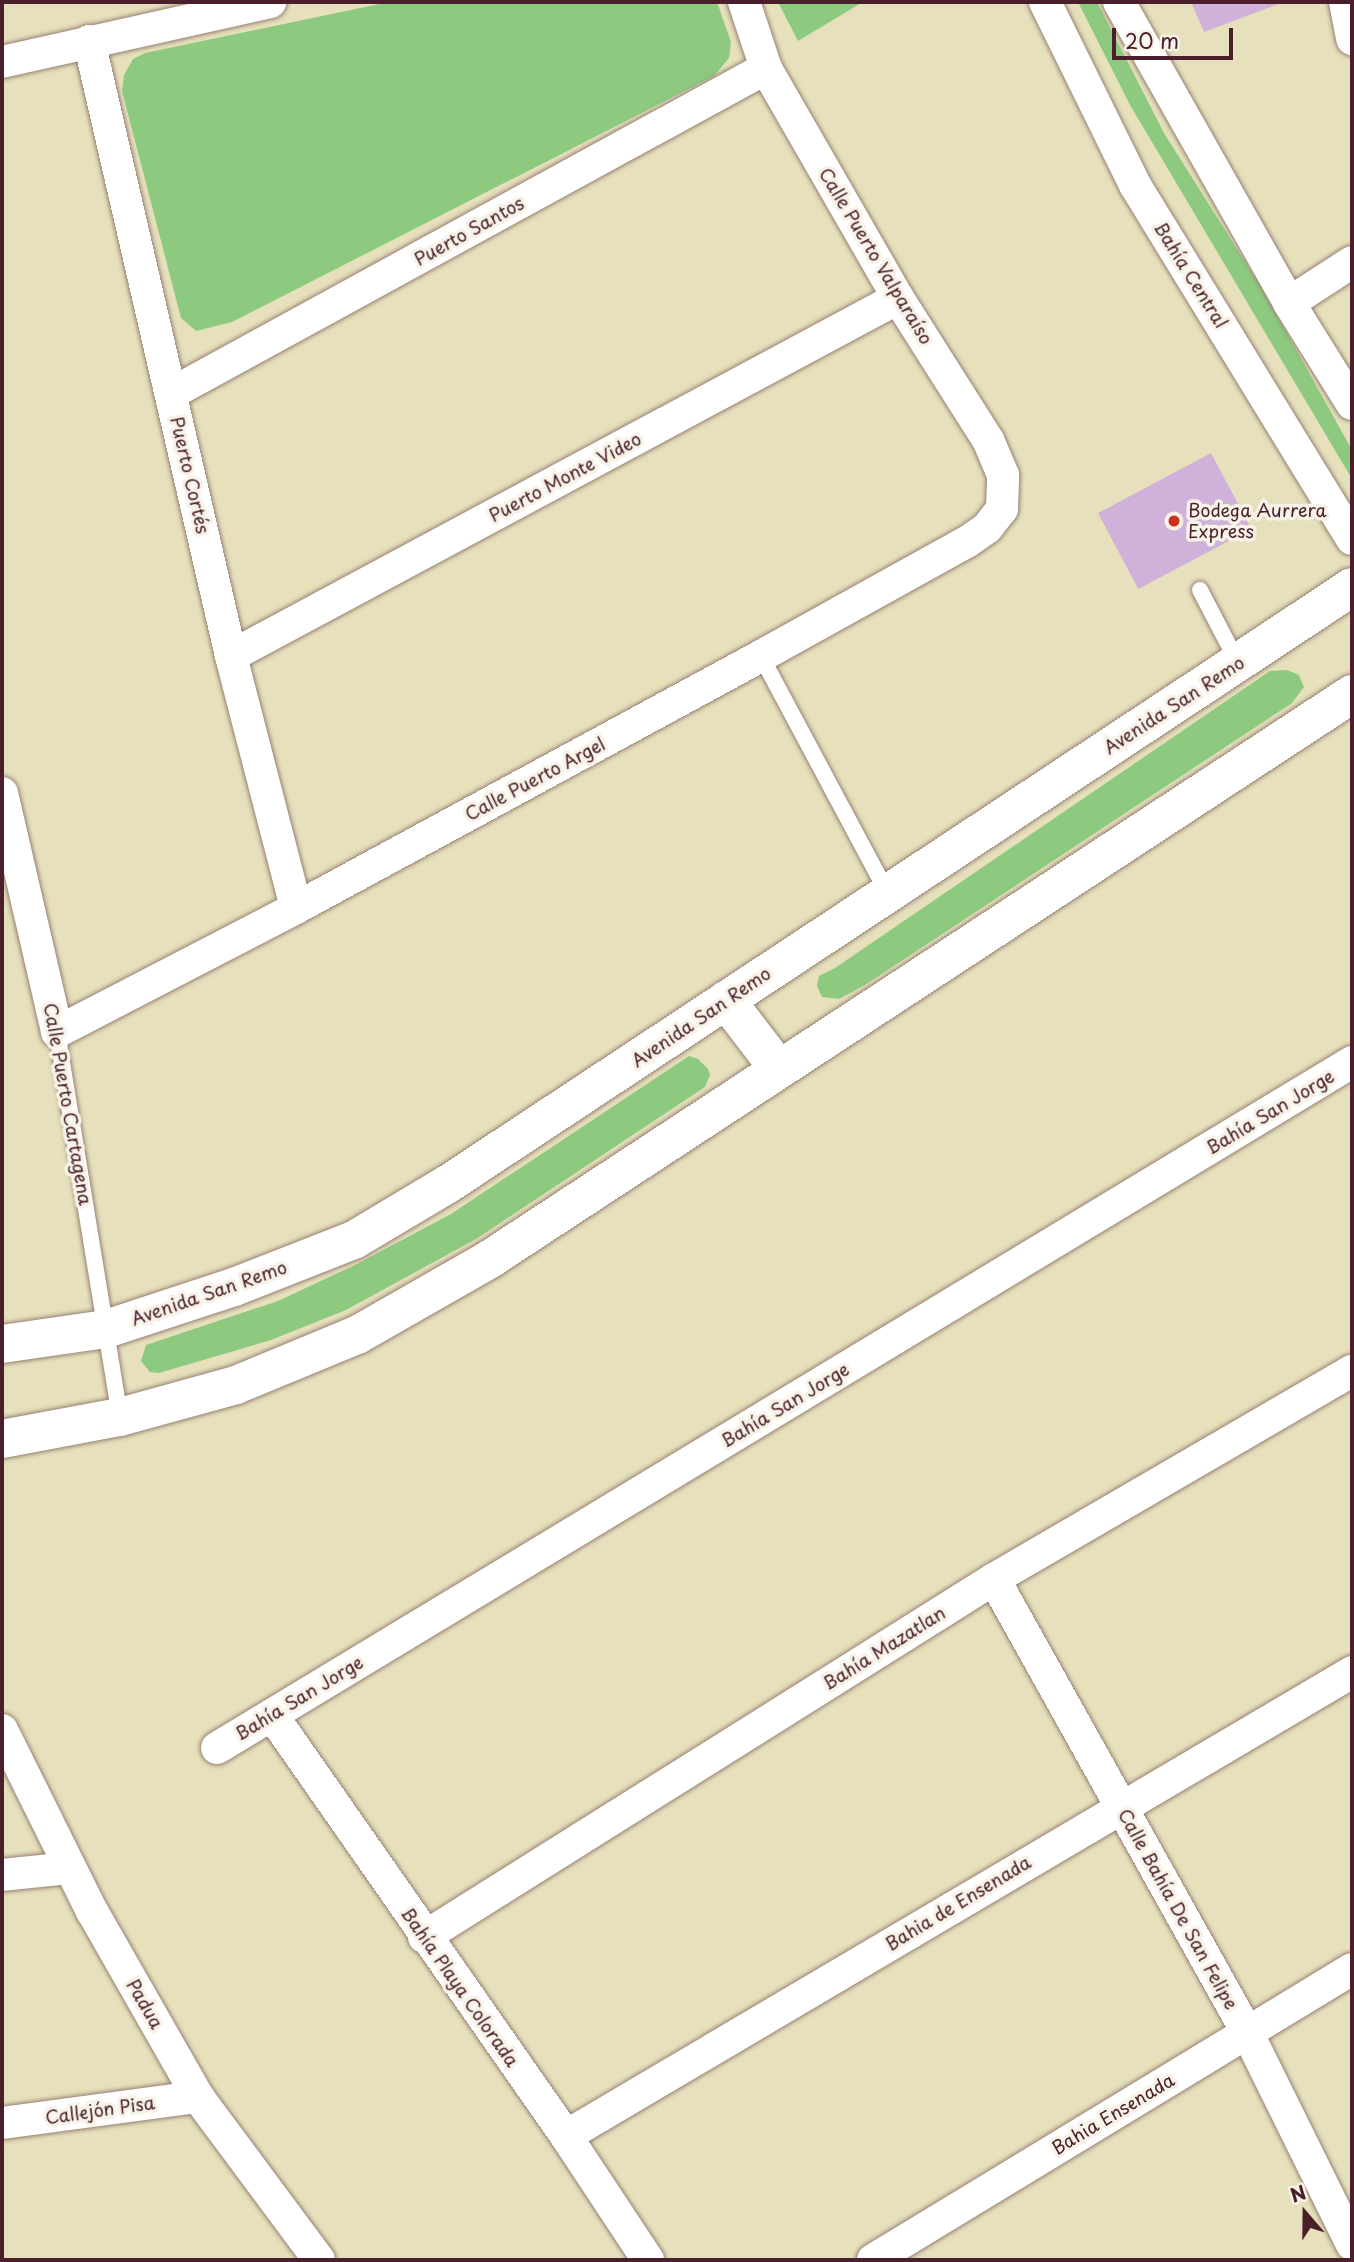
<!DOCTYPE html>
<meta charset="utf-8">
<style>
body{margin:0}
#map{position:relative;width:1354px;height:2262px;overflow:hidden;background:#e6e0bc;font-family:"Playpen Sans",sans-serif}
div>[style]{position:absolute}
.green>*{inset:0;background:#8dca80}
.building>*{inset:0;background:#d0b1d9;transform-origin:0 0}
.roads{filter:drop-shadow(0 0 2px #988074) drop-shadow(0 0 2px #988074)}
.service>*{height:16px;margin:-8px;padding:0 8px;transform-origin:8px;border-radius:8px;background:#fff}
.minor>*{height:32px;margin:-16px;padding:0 16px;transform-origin:16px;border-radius:16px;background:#fff}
.tertiary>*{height:38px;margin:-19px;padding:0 19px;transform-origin:19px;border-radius:19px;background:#fff}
.dots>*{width:19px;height:19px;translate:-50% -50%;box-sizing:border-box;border:4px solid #f7f3e8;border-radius:50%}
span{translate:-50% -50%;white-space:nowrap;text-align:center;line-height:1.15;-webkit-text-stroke:7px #f7f3e8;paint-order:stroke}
.street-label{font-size:18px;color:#4a1f2b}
.poi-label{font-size:18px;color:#4a1f2b}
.left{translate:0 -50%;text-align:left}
.frame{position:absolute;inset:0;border:4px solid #4a1f2b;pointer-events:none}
.north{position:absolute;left:1270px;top:2178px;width:70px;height:70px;-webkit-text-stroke:5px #f7f3e8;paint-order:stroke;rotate:340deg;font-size:19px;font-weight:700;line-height:28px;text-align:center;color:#4a1f2b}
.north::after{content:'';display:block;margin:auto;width:24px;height:32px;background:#4a1f2b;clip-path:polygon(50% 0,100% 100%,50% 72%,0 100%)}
.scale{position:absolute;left:1112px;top:28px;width:121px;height:32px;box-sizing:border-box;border:4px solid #4a1f2b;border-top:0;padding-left:9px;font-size:21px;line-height:24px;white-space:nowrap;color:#4a1f2b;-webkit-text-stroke:5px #f7f3e8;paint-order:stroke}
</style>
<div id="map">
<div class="green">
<div style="clip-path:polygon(389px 2px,717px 2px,731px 42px,729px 58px,714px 76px,232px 322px,196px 331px,181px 318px,122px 91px,124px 75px,133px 59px,145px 53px)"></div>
<div style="clip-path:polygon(778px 2px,863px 2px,798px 41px)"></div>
<div style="clip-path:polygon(1078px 2px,1097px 2px,1164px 133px,1264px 292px,1352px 450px,1352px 479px,1130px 105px)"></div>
<div style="clip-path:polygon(1287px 670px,1299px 675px,1304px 687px,1292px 703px,865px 985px,839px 999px,822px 997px,817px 986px,819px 976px,835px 968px,1270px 671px)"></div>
<div style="clip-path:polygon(689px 1056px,698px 1059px,708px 1069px,710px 1075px,705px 1087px,476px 1239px,346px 1310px,271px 1340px,159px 1373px,150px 1372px,141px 1361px,146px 1345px,278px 1301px,355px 1265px,451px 1214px)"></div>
</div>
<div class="building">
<div style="clip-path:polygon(1191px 2px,1284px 2px,1204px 32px)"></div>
<div style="left:1211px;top:453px;width:86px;height:128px;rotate:62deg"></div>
</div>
<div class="roads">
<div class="service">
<div style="left:1200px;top:590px;width:82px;rotate:62.5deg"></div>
<div style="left:761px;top:656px;width:270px;rotate:61.9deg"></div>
<div style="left:57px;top:1032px;width:390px;rotate:80.7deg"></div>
</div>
<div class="minor">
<div style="left:1045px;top:2px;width:204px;rotate:63.8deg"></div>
<div style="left:1135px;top:185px;width:415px;rotate:58.5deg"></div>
<div style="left:1119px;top:2px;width:346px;rotate:60.5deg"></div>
<div style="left:1289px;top:303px;width:119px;rotate:58deg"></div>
<div style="left:1345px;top:2px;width:38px;rotate:79deg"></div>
<div style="left:89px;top:41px;width:631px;rotate:77deg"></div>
<div style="left:231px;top:656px;width:260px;rotate:75.5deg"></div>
<div style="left:2px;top:62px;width:275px;rotate:-12.6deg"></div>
<div style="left:1289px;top:303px;width:75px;rotate:-33.1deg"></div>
<div style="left:172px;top:393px;width:677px;rotate:-28.68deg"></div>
<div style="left:231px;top:656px;width:757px;rotate:-28.22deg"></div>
<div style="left:2px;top:793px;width:245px;rotate:77deg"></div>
<div style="left:57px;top:1032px;width:269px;rotate:-27.4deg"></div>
<div style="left:296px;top:908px;width:529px;rotate:-28.45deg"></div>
<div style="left:761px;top:656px;width:235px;rotate:-29deg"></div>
<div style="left:967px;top:542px;width:24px;rotate:-35deg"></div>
<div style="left:987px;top:528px;width:24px;rotate:-52deg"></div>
<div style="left:1002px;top:509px;width:34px;rotate:-88deg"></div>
<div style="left:1003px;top:475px;width:38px;rotate:-113deg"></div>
<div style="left:988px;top:440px;width:168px;rotate:-122.4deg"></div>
<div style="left:898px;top:298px;width:265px;rotate:-119.9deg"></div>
<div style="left:766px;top:68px;width:70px;rotate:-108.4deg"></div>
<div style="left:994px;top:1579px;width:519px;rotate:60.82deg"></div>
<div style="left:1247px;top:2032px;width:237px;rotate:63.7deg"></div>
<div style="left:272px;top:1715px;width:513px;rotate:55.07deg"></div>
<div style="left:566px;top:2136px;width:149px;rotate:56.5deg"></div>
<div style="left:2px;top:1730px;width:202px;rotate:63.6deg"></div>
<div style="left:92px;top:1911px;width:214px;rotate:60.3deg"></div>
<div style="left:198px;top:2097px;width:203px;rotate:53.4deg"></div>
<div style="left:217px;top:1748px;width:1326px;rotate:-31.15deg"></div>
<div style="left:2px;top:1875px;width:68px;rotate:-5.9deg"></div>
<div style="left:424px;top:1937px;width:673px;rotate:-32.13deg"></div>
<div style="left:994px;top:1579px;width:414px;rotate:-30.2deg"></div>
<div style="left:2px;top:2123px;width:198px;rotate:-7.6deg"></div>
<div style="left:566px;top:2136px;width:913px;rotate:-30.55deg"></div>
<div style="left:873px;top:2260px;width:560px;rotate:-31.28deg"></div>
</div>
<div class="tertiary">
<div style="left:726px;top:1000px;width:86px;rotate:52.6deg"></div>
<div style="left:2px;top:1344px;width:105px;rotate:-8.2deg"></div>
<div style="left:106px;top:1329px;width:135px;rotate:-18.2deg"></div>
<div style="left:234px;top:1287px;width:129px;rotate:-21.4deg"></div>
<div style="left:354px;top:1240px;width:109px;rotate:-30.8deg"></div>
<div style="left:448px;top:1184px;width:1083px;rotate:-33.44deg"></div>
<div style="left:2px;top:1439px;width:120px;rotate:-10.6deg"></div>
<div style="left:120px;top:1417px;width:120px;rotate:-15.4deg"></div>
<div style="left:236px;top:1385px;width:131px;rotate:-22.5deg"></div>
<div style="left:357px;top:1335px;width:153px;rotate:-29.7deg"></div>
<div style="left:490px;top:1259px;width:1031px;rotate:-33.24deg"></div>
</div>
</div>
<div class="dots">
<div style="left:1174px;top:521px;background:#c8321e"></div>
</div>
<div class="street-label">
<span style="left:469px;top:231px;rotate:-29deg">Puerto Santos</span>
<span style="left:876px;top:256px;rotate:59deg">Calle Puerto Valparaíso</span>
<span style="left:1191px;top:275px;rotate:58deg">Bahía Central</span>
<span style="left:190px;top:475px;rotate:77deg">Puerto Cortés</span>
<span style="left:565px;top:477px;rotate:-28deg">Puerto Monte Video</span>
<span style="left:1174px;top:705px;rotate:-33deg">Avenida San Remo</span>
<span style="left:535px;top:779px;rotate:-28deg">Calle Puerto Argel</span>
<span style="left:701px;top:1017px;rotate:-34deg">Avenida San Remo</span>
<span style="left:68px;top:1104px;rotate:80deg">Calle Puerto Cartagena</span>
<span style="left:1270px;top:1112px;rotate:-31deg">Bahía San Jorge</span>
<span style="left:209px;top:1293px;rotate:-19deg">Avenida San Remo</span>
<span style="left:785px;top:1405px;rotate:-31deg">Bahía San Jorge</span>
<span style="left:884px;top:1648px;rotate:-32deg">Bahía Mazatlan</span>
<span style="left:299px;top:1698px;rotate:-31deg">Bahía San Jorge</span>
<span style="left:958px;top:1903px;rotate:-31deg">Bahia de Ensenada</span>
<span style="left:1178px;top:1909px;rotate:61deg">Calle Bahía De San Felipe</span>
<span style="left:460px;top:1987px;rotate:55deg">Bahía Playa Colorada</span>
<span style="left:145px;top:2004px;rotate:60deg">Padua</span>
<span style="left:100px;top:2110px;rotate:-8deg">Callejón Pisa</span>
<span style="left:1113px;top:2114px;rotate:-31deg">Bahia Ensenada</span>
</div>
<div class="poi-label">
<span class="left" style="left:1188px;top:521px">Bodega Aurrera<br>Express</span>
</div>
<div class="frame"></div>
<div class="north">N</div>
<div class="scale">20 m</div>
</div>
